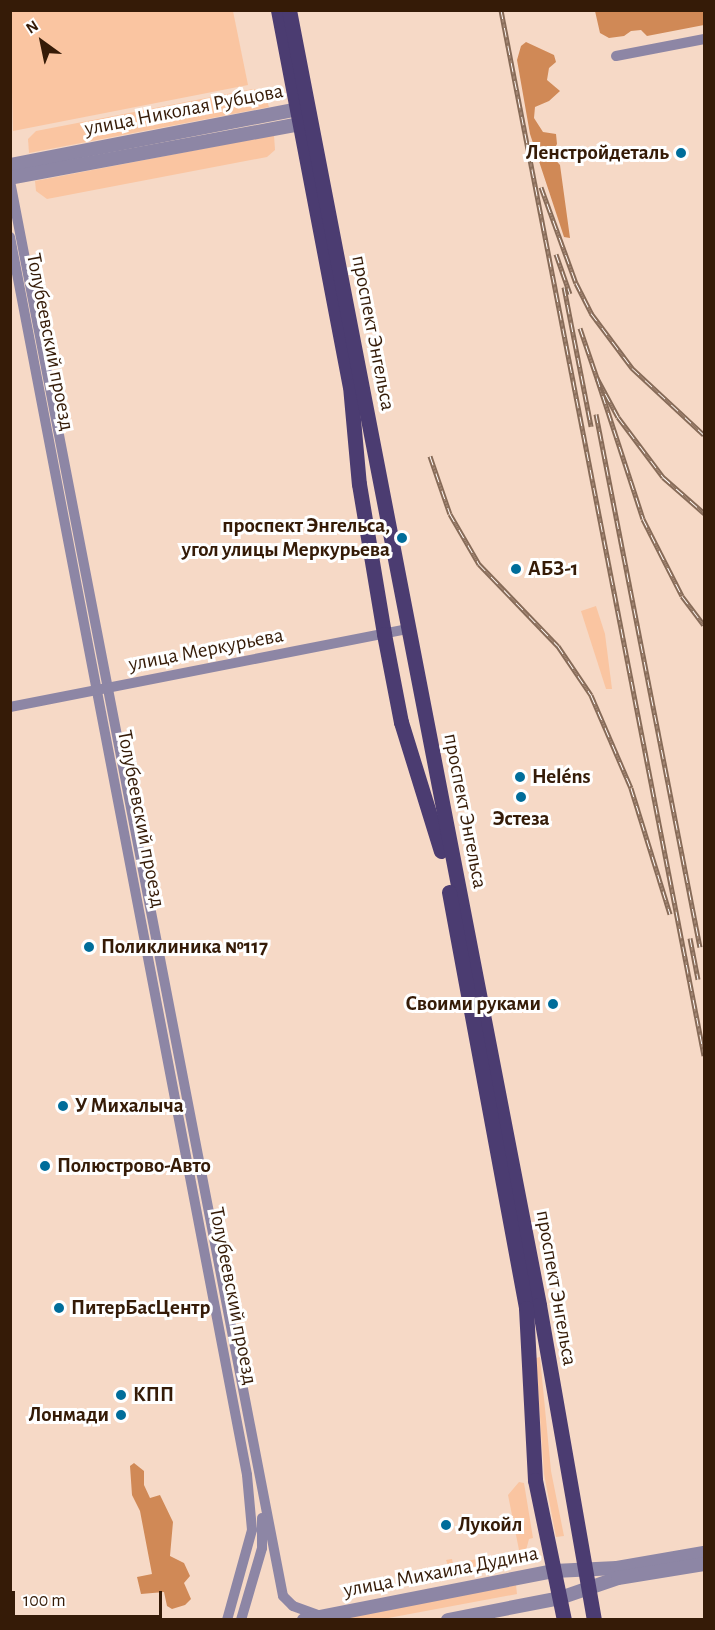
<!DOCTYPE html>
<meta charset="utf-8">
<style>
body{margin:0}
#map{position:relative;width:715px;height:1630px;overflow:hidden;background:#f6d9c6;font-family:"Alegreya Sans",sans-serif}
div>[style]{position:absolute}
.green>*{inset:0;background:#fac5a1}
.forest>*{inset:0;background:#d08956}
.minor>*{height:10px;margin:-5px;padding:0 5px;transform-origin:5px;border-radius:5px;background:#8d86a5}
.tertiary>*{height:14px;margin:-7px;padding:0 7px;transform-origin:7px;border-radius:7px;background:#8d86a5}
.primary>*{height:15px;margin:-7.5px;padding:0 7.5px;transform-origin:7.5px;border-radius:7.5px;background:#4b3c71}
.rail>*{height:5px;margin-top:-2.5px;transform-origin:0;background:repeating-linear-gradient(90deg,#fff 0 9px,#876b58 0 18px);box-sizing:border-box;border-block:2px solid #876b58}
.dots>*{width:16px;height:16px;translate:-50% -50%;box-sizing:border-box;border:3px solid #fff;border-radius:50%}
span{translate:-50% -50%;white-space:nowrap;text-align:center;line-height:1.15;-webkit-text-stroke:6px #fff;paint-order:stroke}
.street-label{font-size:21px;color:#351b07}
.poi-label{font-size:21px;color:#351b07;font-weight:700}
.right{translate:-100% -50%;text-align:right}
.left{translate:0 -50%;text-align:left}
.frame{position:absolute;inset:0;border:12px solid #351b07;pointer-events:none}
.north{position:absolute;left:12px;top:12px;width:60px;height:60px;-webkit-text-stroke:4px #fff;paint-order:stroke;rotate:327deg;font-size:16px;font-weight:700;line-height:24px;text-align:center;color:#351b07}
.north::after{content:'';display:block;margin:auto;width:21px;height:27px;background:#351b07;clip-path:polygon(50% 0,100% 100%,50% 72%,0 100%)}
.scale{position:absolute;left:12px;top:1591px;width:150px;height:27px;box-sizing:border-box;border:3px solid #351b07;border-top:0;padding-left:8px;font-size:18px;line-height:21px;white-space:nowrap;color:#351b07;-webkit-text-stroke:4px #fff;paint-order:stroke}
</style>
<div id="map">
<div class="green">
<div style="clip-path:polygon(10px 11px,233px 11px,248px 85px,13px 131px)"></div>
<div style="clip-path:polygon(253px 89px,264px 92px,269px 107px,29px 153px,28px 139px,36px 131px)"></div>
<div style="clip-path:polygon(274px 135px,275px 150px,267px 157px,47px 199px,36px 191px,35px 181px)"></div>
<div style="clip-path:polygon(596px 606px,605px 634px,612px 689px,606px 689px,581px 611px)"></div>
<div style="clip-path:polygon(540px 1357px,551px 1471px,564px 1536px,556px 1537px,544px 1474px,536px 1358px)"></div>
<div style="clip-path:polygon(519px 1482px,524px 1483px,533px 1538px,529px 1539px,525px 1554px,519px 1559px,450px 1571px,446px 1560px,452px 1559px,453px 1564px,519px 1550px,508px 1495px)"></div>
<div style="clip-path:polygon(516px 1585px,517px 1594px,383px 1619px,334px 1620px)"></div>
</div>
<div class="forest">
<div style="clip-path:polygon(595px 11px,704px 11px,704px 25px,647px 36px,641px 30px,631px 31px,624px 36px,609px 38px,600px 33px)"></div>
<div style="clip-path:polygon(526px 42px,554px 55px,556px 62px,549px 68px,547px 80px,560px 91px,549px 101px,535px 107px,534px 118px,543px 132px,556px 134px,557px 144px,551px 155px,560px 165px,570px 238px,564px 237px,530px 134px,517px 60px,521px 46px)"></div>
<div style="clip-path:polygon(134px 1463px,144px 1471px,144px 1485px,150px 1498px,160px 1495px,173px 1522px,170px 1556px,184px 1563px,190px 1576px,184px 1583px,191px 1599px,185px 1605px,172px 1609px,167px 1606px,164px 1592px,141px 1594px,137px 1577px,152px 1574px,140px 1511px,132px 1495px,130px 1466px)"></div>
</div>
<div class="minor">
<div style="left:616px;top:56px;width:90px;rotate:-10.9deg"></div>
<div style="left:10px;top:181px;width:1441px;rotate:79.08deg"></div>
<div style="left:283px;top:1596px;width:14px;rotate:45deg"></div>
<div style="left:293px;top:1606px;width:30px;rotate:20deg"></div>
<div style="left:10px;top:237px;width:1260px;rotate:79.16deg"></div>
<div style="left:247px;top:1475px;width:55px;rotate:84.8deg"></div>
<div style="left:252px;top:1530px;width:93px;rotate:105.5deg"></div>
<div style="left:10px;top:707px;width:407px;rotate:-11.1deg"></div>
<div style="left:241px;top:1620px;width:75px;rotate:-73.7deg"></div>
<div style="left:262px;top:1548px;width:30px;rotate:-90deg"></div>
</div>
<div class="tertiary">
<div style="left:10px;top:165px;width:292px;rotate:-11deg"></div>
<div style="left:297px;top:109px;width:13px;rotate:18deg"></div>
<div style="left:309px;top:113px;width:14px;rotate:129deg"></div>
<div style="left:300px;top:124px;width:295px;rotate:169.5deg"></div>
<div style="left:304px;top:1620px;width:255px;rotate:-11.1deg"></div>
<div style="left:554px;top:1571px;width:63px;rotate:-2.7deg"></div>
<div style="left:617px;top:1568px;width:88px;rotate:-9.8deg"></div>
<div style="left:448px;top:1620px;width:114px;rotate:-11.1deg"></div>
<div style="left:560px;top:1598px;width:61px;rotate:-19deg"></div>
<div style="left:618px;top:1578px;width:87px;rotate:-9.2deg"></div>
</div>
<div class="primary">
<div style="left:278px;top:10px;width:383px;rotate:79.2deg"></div>
<div style="left:350px;top:386px;width:98px;rotate:84.8deg"></div>
<div style="left:359px;top:484px;width:152px;rotate:80.5deg"></div>
<div style="left:384px;top:634px;width:90px;rotate:79.1deg"></div>
<div style="left:401px;top:722px;width:135px;rotate:72.8deg"></div>
<div style="left:289px;top:10px;width:1319px;rotate:79.07deg"></div>
<div style="left:539px;top:1305px;width:320px;rotate:80.1deg"></div>
<div style="left:449px;top:892px;width:423px;rotate:79.5deg"></div>
<div style="left:526px;top:1308px;width:172px;rotate:87deg"></div>
<div style="left:535px;top:1480px;width:143px;rotate:78.3deg"></div>
</div>
<div class="rail">
<div style="left:501px;top:10px;width:1065px;rotate:79.01deg"></div>
<div style="left:541px;top:187px;width:102px;rotate:70deg"></div>
<div style="left:576px;top:283px;width:34px;rotate:63deg"></div>
<div style="left:591px;top:313px;width:69px;rotate:53.3deg"></div>
<div style="left:632px;top:368px;width:98px;rotate:42.9deg"></div>
<div style="left:556px;top:254px;width:42px;rotate:70.7deg"></div>
<div style="left:564px;top:287px;width:142px;rotate:79deg"></div>
<div style="left:580px;top:328px;width:53px;rotate:71.2deg"></div>
<div style="left:597px;top:378px;width:44px;rotate:61.7deg"></div>
<div style="left:618px;top:417px;width:75px;rotate:53.1deg"></div>
<div style="left:663px;top:477px;width:55px;rotate:41.3deg"></div>
<div style="left:597px;top:378px;width:148px;rotate:71.9deg"></div>
<div style="left:643px;top:519px;width:86px;rotate:63.1deg"></div>
<div style="left:682px;top:596px;width:36px;rotate:53deg"></div>
<div style="left:596px;top:414px;width:543px;rotate:78.96deg"></div>
<div style="left:430px;top:456px;width:61px;rotate:71deg"></div>
<div style="left:450px;top:514px;width:58px;rotate:59.9deg"></div>
<div style="left:479px;top:564px;width:114px;rotate:46.1deg"></div>
<div style="left:558px;top:646px;width:59px;rotate:56deg"></div>
<div style="left:591px;top:695px;width:101px;rotate:66.7deg"></div>
<div style="left:631px;top:788px;width:132px;rotate:72.8deg"></div>
<div style="left:690px;top:938px;width:42px;rotate:79deg"></div>
</div>
<div class="dots">
<div style="left:681px;top:153px;background:#006d9a"></div>
<div style="left:402px;top:538px;background:#006d9a"></div>
<div style="left:516px;top:569px;background:#006d9a"></div>
<div style="left:520px;top:777px;background:#006d9a"></div>
<div style="left:521px;top:797px;background:#006d9a"></div>
<div style="left:89px;top:947px;background:#006d9a"></div>
<div style="left:553px;top:1004px;background:#006d9a"></div>
<div style="left:63px;top:1106px;background:#006d9a"></div>
<div style="left:45px;top:1166px;background:#006d9a"></div>
<div style="left:59px;top:1308px;background:#006d9a"></div>
<div style="left:121px;top:1395px;background:#006d9a"></div>
<div style="left:121px;top:1415px;background:#006d9a"></div>
<div style="left:446px;top:1525px;background:#006d9a"></div>
</div>
<div class="street-label">
<span style="left:184px;top:110px;rotate:-11deg">улица Николая Рубцова</span>
<span style="left:373px;top:333px;rotate:79deg">проспект Энгельса</span>
<span style="left:50px;top:342px;rotate:79deg">Толубеевский проезд</span>
<span style="left:206px;top:650px;rotate:-11deg">улица Меркурьева</span>
<span style="left:465px;top:811px;rotate:79deg">проспект Энгельса</span>
<span style="left:141px;top:819px;rotate:79deg">Толубеевский проезд</span>
<span style="left:556px;top:1288px;rotate:80deg">проспект Энгельса</span>
<span style="left:233px;top:1296px;rotate:79deg">Толубеевский проезд</span>
<span style="left:441px;top:1572px;rotate:-11deg">улица Михаила Дудина</span>
</div>
<div class="poi-label">
<span class="right" style="left:669px;top:153px">Ленстройдеталь</span>
<span class="right" style="left:390px;top:538px">проспект Энгельса,<br>угол улицы Меркурьева</span>
<span class="left" style="left:528px;top:569px">АБЗ-1</span>
<span class="left" style="left:532px;top:777px">Heléns</span>
<span style="left:521px;top:819px">Эстеза</span>
<span class="left" style="left:101px;top:947px">Поликлиника №117</span>
<span class="right" style="left:541px;top:1004px">Своими руками</span>
<span class="left" style="left:75px;top:1106px">У Михалыча</span>
<span class="left" style="left:57px;top:1166px">Полюстрово-Авто</span>
<span class="left" style="left:71px;top:1308px">ПитерБасЦентр</span>
<span class="left" style="left:133px;top:1395px">КПП</span>
<span class="right" style="left:109px;top:1415px">Лонмади</span>
<span class="left" style="left:458px;top:1525px">Лукойл</span>
</div>
<div class="frame"></div>
<div class="north">N</div>
<div class="scale">100 m</div>
</div>
